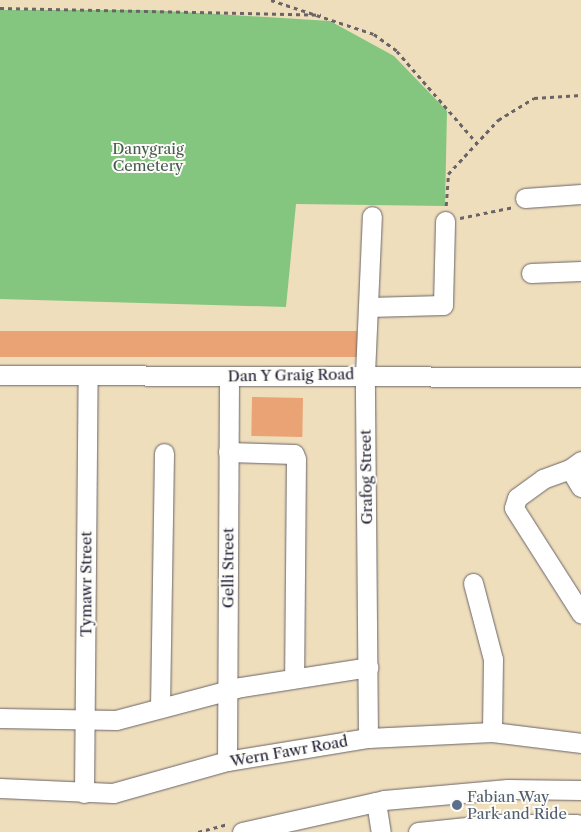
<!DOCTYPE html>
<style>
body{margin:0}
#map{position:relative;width:581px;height:832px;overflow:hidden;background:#efdebc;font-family:"Libre Caslon Text",serif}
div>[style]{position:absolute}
.green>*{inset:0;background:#84c67f}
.building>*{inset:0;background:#e9a374;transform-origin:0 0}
.path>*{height:2.5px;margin-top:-1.25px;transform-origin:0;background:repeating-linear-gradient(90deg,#6a6468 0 4px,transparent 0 8px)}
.roads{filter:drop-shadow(0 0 1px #6a6468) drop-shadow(0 0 1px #6a6468)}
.minor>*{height:19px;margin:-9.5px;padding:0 9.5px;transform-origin:9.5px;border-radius:9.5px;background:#fff}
.dots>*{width:14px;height:14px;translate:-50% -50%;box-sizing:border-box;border:2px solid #fdfcf7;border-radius:50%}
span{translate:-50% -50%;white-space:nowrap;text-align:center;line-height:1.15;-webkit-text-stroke:4px #fdfcf7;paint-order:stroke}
.park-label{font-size:15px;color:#445b53}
.street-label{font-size:15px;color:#22223b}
.service-label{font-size:15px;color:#4e5e75}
.left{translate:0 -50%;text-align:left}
</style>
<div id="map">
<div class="green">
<div style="clip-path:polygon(0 10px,150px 10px,330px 21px,394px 56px,447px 111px,445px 206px,296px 204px,286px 307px,0 299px)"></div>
</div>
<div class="building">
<div style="left:0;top:331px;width:357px;height:26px"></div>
<div style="left:252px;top:397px;width:51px;height:39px;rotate:1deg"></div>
</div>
<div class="path">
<div style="left:271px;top:0;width:108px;rotate:18.3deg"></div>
<div style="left:374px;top:34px;width:29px;rotate:36deg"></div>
<div style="left:397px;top:51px;width:121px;rotate:49deg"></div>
<div style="left:0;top:8px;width:321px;rotate:1.2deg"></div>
<div style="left:446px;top:206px;width:32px;rotate:-86deg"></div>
<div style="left:448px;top:174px;width:74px;rotate:-47.2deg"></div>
<div style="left:498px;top:120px;width:42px;rotate:-31.4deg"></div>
<div style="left:534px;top:98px;width:47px;rotate:-3.7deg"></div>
<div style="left:460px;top:218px;width:55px;rotate:-11.5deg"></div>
<div style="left:198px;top:832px;width:31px;rotate:-15deg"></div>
</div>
<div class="roads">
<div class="minor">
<div style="left:525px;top:198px;width:56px;rotate:-4.1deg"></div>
<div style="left:531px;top:273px;width:50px;rotate:-2.3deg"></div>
<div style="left:368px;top:307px;width:75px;rotate:-1.5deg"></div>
<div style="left:443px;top:305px;width:84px;rotate:-88.6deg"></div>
<div style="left:0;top:375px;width:581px;rotate:0.2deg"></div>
<div style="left:228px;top:452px;width:66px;rotate:1.7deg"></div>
<div style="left:294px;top:454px;width:5px;rotate:68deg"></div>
<div style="left:296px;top:459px;width:219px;rotate:90.5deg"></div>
<div style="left:581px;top:461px;width:14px;rotate:144deg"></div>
<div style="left:570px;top:469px;width:21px;rotate:59deg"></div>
<div style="left:570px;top:469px;width:29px;rotate:160deg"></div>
<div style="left:543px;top:479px;width:32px;rotate:144deg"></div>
<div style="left:517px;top:498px;width:10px;rotate:107deg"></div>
<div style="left:514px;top:508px;width:125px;rotate:57.5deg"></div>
<div style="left:473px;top:583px;width:79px;rotate:75.3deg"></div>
<div style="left:493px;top:659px;width:73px;rotate:90.8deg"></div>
<div style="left:160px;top:708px;width:255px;rotate:-89.1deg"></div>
<div style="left:0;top:718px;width:116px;rotate:1deg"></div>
<div style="left:116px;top:720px;width:129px;rotate:-14.8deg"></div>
<div style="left:241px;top:687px;width:129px;rotate:-8.9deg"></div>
<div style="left:368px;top:738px;width:364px;rotate:-90.5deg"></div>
<div style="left:365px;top:374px;width:158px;rotate:-87.5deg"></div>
<div style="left:227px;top:761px;width:385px;rotate:-89.7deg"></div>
<div style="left:0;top:788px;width:113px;rotate:2.5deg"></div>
<div style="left:113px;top:793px;width:118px;rotate:-15.7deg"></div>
<div style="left:227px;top:761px;width:143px;rotate:-9.3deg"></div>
<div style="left:368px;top:738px;width:124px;rotate:-2.8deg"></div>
<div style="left:492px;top:732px;width:90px;rotate:7deg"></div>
<div style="left:84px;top:793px;width:417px;rotate:-89.5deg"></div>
<div style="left:376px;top:802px;width:30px;rotate:81deg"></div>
<div style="left:242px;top:832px;width:146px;rotate:-12.7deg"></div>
<div style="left:384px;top:800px;width:124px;rotate:-5.1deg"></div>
<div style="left:508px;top:789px;width:73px;rotate:0.8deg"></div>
<div style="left:418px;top:832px;width:78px;rotate:-5.9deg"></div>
<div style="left:496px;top:824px;width:81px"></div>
</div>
</div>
<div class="dots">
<div style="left:457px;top:805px;background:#5c6f8a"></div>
</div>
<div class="park-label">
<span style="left:148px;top:157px">Danygraig<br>Cemetery</span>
</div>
<div class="street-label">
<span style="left:291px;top:375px;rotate:-1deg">Dan Y Graig Road</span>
<span style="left:366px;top:477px;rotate:-91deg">Grafog Street</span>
<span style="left:228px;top:568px;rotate:-90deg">Gelli Street</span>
<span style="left:86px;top:584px;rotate:-90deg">Tymawr Street</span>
<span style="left:289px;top:751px;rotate:-10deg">Wern Fawr Road</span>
</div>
<div class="service-label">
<span class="left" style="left:467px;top:805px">Fabian Way<br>Park and Ride</span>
</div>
</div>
